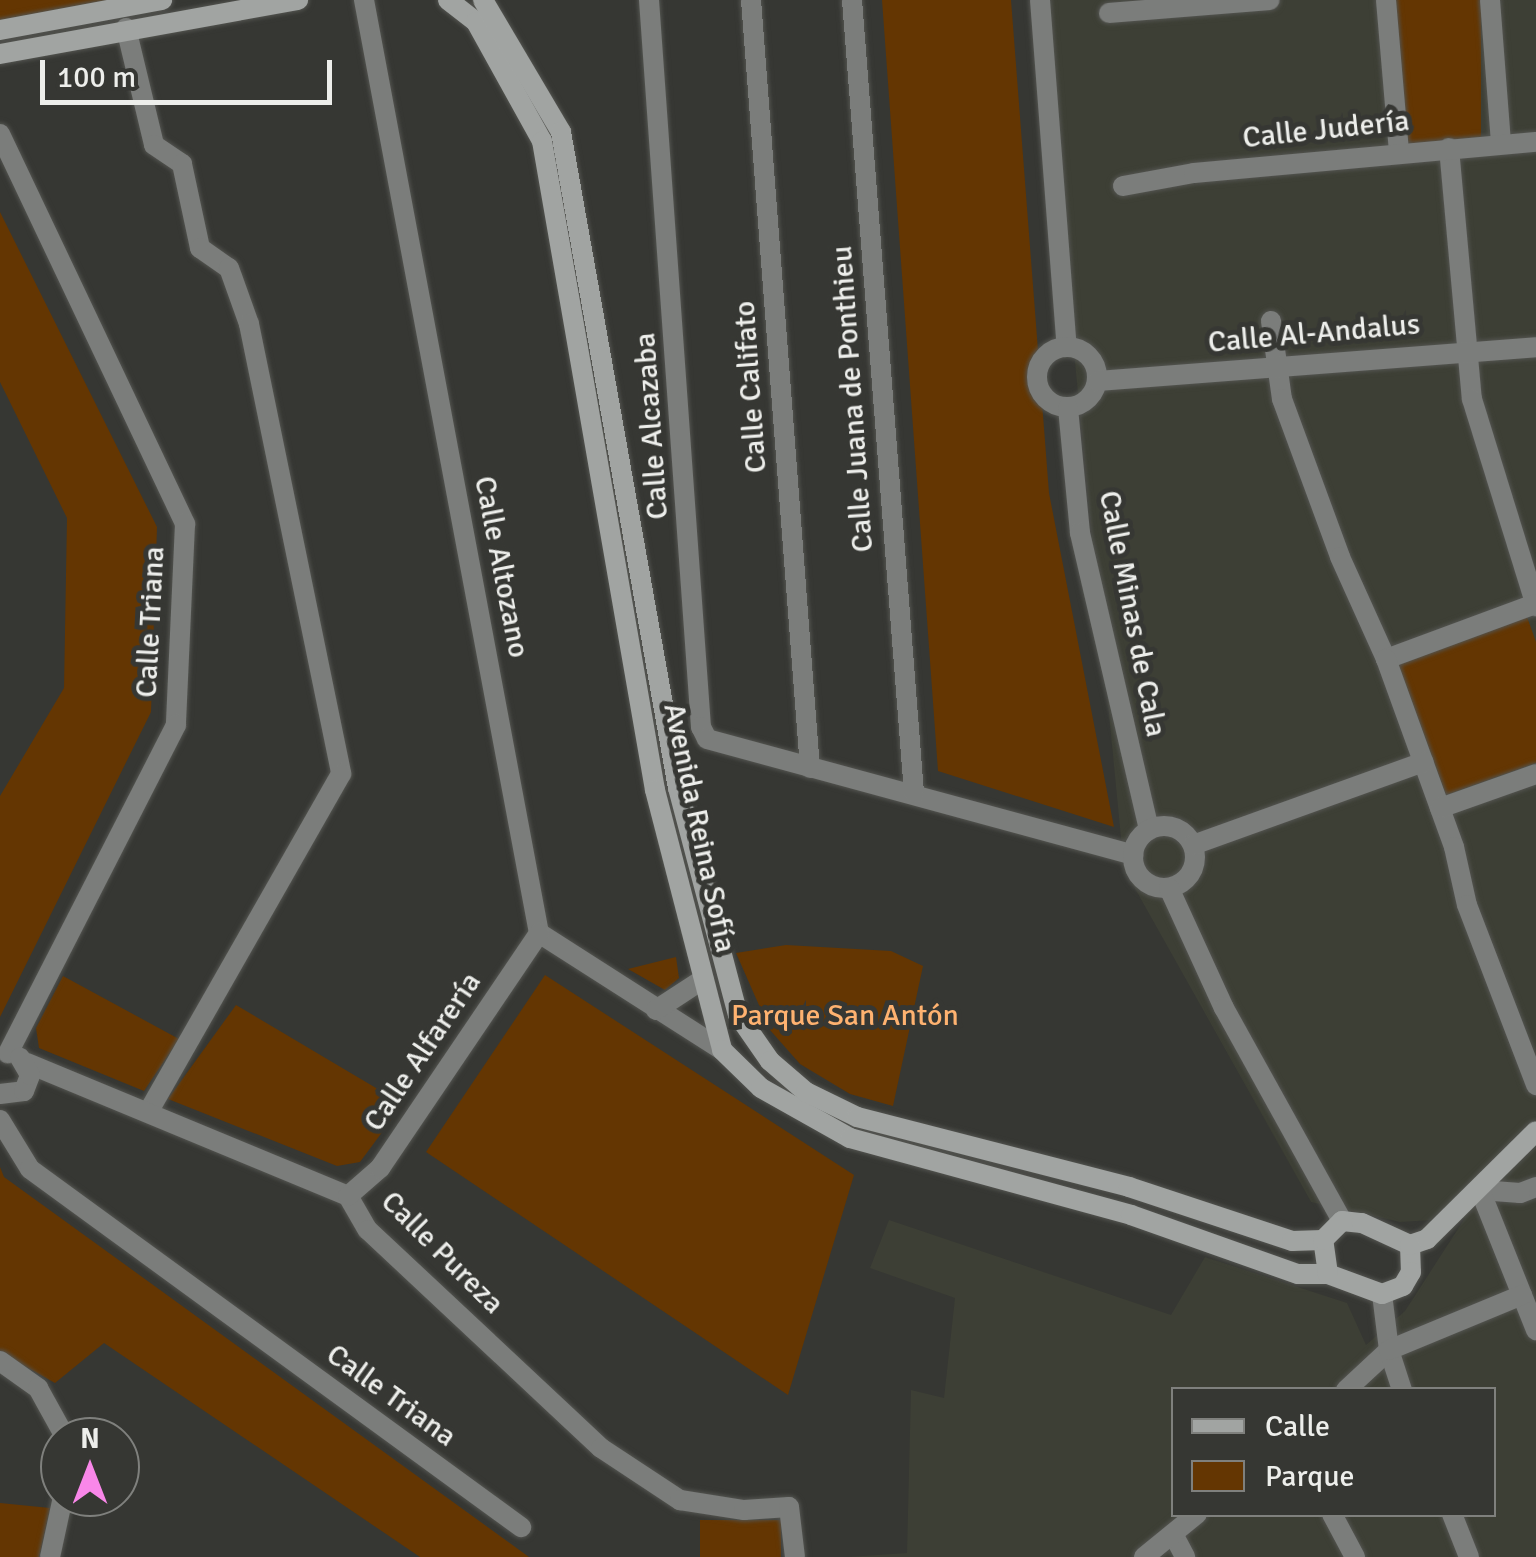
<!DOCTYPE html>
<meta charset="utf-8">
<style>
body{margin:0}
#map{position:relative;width:1536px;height:1557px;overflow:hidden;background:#363733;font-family:Signika,sans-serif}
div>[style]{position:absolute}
.built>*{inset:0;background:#3d3f35}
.green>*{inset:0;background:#643602;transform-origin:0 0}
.roads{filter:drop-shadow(0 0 2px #535450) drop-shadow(0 0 2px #535450)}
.street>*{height:20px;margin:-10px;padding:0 10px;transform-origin:10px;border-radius:10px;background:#7b7d7b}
.street>.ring{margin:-10px;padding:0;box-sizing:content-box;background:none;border:20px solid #7b7d7b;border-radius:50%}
.secondary>*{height:20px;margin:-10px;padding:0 10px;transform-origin:10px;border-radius:10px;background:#a1a4a2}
span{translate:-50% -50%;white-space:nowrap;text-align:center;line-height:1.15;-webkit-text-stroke:10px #363733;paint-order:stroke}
.street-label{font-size:30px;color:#edeeeb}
.park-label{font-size:30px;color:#feb270}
.legend{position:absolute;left:1171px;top:1387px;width:325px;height:130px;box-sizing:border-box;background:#363733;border:2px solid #7f807d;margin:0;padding:12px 18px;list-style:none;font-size:30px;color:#edeeeb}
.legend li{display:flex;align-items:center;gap:20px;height:50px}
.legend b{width:50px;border:2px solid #7f807d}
.north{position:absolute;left:40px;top:1417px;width:100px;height:100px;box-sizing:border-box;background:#363733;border:2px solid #7f807d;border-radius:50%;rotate:0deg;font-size:28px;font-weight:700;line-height:40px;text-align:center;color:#edeeeb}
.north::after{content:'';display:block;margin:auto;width:35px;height:45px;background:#f987e9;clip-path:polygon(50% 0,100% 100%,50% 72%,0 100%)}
.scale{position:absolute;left:40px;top:60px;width:292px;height:45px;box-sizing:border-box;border:5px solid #edeeeb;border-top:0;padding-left:12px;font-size:30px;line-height:35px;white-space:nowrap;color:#edeeeb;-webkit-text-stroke:8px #363733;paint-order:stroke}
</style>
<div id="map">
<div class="built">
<div style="clip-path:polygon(evenodd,1040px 0,1536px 0,1536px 1557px,847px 1557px,907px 1553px,911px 1390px,944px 1398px,955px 1298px,870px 1268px,889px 1220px,1171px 1315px,1205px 1257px,1347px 1303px,1366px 1345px,1405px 1311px,1465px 1218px,1400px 1222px,1311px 1202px,1124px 869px,1040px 0,1174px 1390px,1494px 1390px,1494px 1514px,1174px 1514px,1174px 1390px)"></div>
</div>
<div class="green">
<div style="clip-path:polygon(0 0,121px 0,0 33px)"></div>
<div style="clip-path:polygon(882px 0,1011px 0,1049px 493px,1114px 827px,938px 771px)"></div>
<div style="left:1393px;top:0;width:88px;height:148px"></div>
<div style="clip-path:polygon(0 212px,157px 527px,151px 712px,0 1017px,0 796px,64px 688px,67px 518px,0 382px)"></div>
<div style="clip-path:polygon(1527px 617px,1536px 642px,1536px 763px,1446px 795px,1398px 663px)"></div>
<div style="clip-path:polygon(786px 945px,891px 951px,923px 966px,893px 1106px,850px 1094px,800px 1064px,770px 1030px,736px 953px)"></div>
<div style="clip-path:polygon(676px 957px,679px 978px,665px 990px,628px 969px)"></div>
<div style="clip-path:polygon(545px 975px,854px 1175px,788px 1395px,426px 1152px)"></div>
<div style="clip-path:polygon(63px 976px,179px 1039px,144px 1091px,39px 1048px,36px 1028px)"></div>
<div style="clip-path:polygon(236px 1005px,403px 1104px,360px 1162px,337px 1166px,168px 1099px)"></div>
<div style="clip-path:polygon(0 1167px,4px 1177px,529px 1557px,420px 1557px,104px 1343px,55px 1383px,0 1352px)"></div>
<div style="clip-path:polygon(0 1503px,50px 1508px,39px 1557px,0 1557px)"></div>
<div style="left:700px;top:1520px;width:81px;height:37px"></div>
</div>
<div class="roads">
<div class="street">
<div style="left:364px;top:0;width:949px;rotate:79.38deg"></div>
<div style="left:539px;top:933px;width:217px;rotate:32.6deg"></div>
<div style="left:649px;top:0;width:729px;rotate:85.91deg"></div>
<div style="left:701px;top:727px;width:13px;rotate:63deg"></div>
<div style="left:707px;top:739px;width:442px;rotate:15.2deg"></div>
<div style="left:751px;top:0;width:770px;rotate:85.61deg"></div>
<div style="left:852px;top:0;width:795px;rotate:85.53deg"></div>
<div style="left:1040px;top:0;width:348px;rotate:85.6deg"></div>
<div style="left:1386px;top:0;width:153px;rotate:85.1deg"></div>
<div style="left:1490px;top:0;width:144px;rotate:85.6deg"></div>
<div style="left:1109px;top:13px;width:161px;rotate:-4.6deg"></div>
<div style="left:126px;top:28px;width:120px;rotate:76.5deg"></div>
<div style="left:154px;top:145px;width:34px;rotate:34deg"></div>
<div style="left:182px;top:164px;width:86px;rotate:77.9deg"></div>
<div style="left:200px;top:248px;width:35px;rotate:35deg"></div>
<div style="left:229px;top:268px;width:59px;rotate:70.3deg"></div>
<div style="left:249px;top:324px;width:459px;rotate:78.4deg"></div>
<div style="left:341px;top:774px;width:388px;rotate:119.7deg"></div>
<div style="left:0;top:134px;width:432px;rotate:64.6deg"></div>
<div style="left:185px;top:524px;width:201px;rotate:92.6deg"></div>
<div style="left:176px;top:725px;width:369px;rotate:117.1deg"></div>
<div style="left:1449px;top:148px;width:252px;rotate:84.8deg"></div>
<div style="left:1472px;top:399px;width:217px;rotate:72.8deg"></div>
<div style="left:1123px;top:186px;width:72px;rotate:-10.4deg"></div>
<div style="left:1194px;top:173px;width:343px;rotate:-5.2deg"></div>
<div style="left:1271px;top:321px;width:79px;rotate:82deg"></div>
<div style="left:1282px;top:399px;width:168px;rotate:69.8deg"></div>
<div style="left:1340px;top:557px;width:112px;rotate:65.7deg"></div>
<div class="ring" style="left:1037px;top:347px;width:40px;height:40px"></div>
<div style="left:1098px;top:381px;width:439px;rotate:-4.4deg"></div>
<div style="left:1068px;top:408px;width:126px;rotate:84.5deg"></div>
<div style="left:1080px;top:533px;width:305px;rotate:76.9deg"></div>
<div style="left:1535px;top:604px;width:159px;rotate:159.7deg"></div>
<div style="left:1386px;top:659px;width:200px;rotate:70.1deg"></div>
<div style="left:1454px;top:847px;width:59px;rotate:77.4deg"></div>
<div style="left:1467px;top:905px;width:193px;rotate:69deg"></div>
<div style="left:1440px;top:808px;width:102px;rotate:-19.5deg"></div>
<div class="ring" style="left:1133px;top:826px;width:42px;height:42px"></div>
<div style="left:1193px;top:845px;width:245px;rotate:-19.8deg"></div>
<div style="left:1169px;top:888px;width:132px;rotate:65.4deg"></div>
<div style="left:1224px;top:1008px;width:244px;rotate:61deg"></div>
<div style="left:656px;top:1010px;width:55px;rotate:-33.1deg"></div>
<div style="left:27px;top:1063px;width:347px;rotate:22.5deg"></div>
<div style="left:348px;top:1196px;width:39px;rotate:60deg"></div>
<div style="left:368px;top:1230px;width:319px;rotate:43.1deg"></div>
<div style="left:601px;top:1448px;width:95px;rotate:33.4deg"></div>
<div style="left:680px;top:1500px;width:65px;rotate:8.9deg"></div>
<div style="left:744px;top:1510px;width:45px;rotate:-3.8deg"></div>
<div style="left:789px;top:1507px;width:50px;rotate:83.2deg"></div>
<div style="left:0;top:1094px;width:24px;rotate:-7deg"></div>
<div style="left:24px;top:1091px;width:17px;rotate:-69deg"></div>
<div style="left:30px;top:1075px;width:20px;rotate:-120deg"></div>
<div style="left:0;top:1120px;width:57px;rotate:58.5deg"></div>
<div style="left:30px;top:1169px;width:608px;rotate:36.1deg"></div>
<div style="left:1536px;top:1187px;width:17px;rotate:159deg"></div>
<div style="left:1520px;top:1193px;width:40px;rotate:-175.7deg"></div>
<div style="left:1480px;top:1190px;width:151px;rotate:68.2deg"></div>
<div style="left:348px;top:1196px;width:43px;rotate:-41.2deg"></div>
<div style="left:380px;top:1168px;width:284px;rotate:-55.9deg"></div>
<div style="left:0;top:1361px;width:47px;rotate:35.4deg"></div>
<div style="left:38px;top:1388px;width:56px;rotate:61.1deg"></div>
<div style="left:1346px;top:1390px;width:59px;rotate:-42.9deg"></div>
<div style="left:1389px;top:1350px;width:56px;rotate:-97.1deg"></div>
<div style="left:1402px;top:1390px;width:42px;rotate:-108deg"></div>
<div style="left:1389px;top:1350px;width:144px;rotate:-22.5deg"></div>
<div style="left:1332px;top:1514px;width:49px;rotate:61.9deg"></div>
<div style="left:1452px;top:1514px;width:46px;rotate:68.4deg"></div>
<div style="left:1173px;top:1534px;width:26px;rotate:62deg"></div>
<div style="left:50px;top:1557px;width:61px;rotate:-77.8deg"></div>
<div style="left:1144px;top:1557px;width:68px;rotate:-39.1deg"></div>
</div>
<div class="secondary">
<div style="left:448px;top:0;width:36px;rotate:38deg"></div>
<div style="left:476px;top:22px;width:136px;rotate:61deg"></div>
<div style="left:542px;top:141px;width:659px;rotate:80.12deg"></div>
<div style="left:655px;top:790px;width:268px;rotate:75.5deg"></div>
<div style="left:722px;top:1050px;width:54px;rotate:44.3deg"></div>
<div style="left:761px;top:1088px;width:102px;rotate:29.3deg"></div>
<div style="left:850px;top:1138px;width:291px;rotate:15.3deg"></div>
<div style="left:1131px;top:1215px;width:177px;rotate:19.5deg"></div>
<div style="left:1298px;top:1274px;width:30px"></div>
<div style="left:483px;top:0;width:153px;rotate:59.4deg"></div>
<div style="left:561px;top:132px;width:666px;rotate:79.89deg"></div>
<div style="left:678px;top:788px;width:235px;rotate:75.2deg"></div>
<div style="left:738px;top:1015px;width:56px;rotate:55.2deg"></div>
<div style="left:770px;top:1061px;width:48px;rotate:40.7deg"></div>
<div style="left:806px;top:1092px;width:57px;rotate:26.1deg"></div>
<div style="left:857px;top:1117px;width:281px;rotate:14.4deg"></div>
<div style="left:1129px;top:1187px;width:172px;rotate:18.3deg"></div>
<div style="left:1292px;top:1241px;width:31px;rotate:-2deg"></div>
<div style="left:0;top:30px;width:165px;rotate:-10.5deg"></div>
<div style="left:0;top:54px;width:303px;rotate:-10.3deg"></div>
<div style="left:1342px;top:1221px;width:20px;rotate:6deg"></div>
<div style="left:1362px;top:1223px;width:53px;rotate:24.6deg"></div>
<div style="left:1410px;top:1245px;width:27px;rotate:88deg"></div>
<div style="left:1411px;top:1272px;width:16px;rotate:120deg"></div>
<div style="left:1403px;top:1286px;width:22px;rotate:159deg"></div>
<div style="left:1382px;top:1294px;width:58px;rotate:-159.7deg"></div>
<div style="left:1328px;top:1274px;width:34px;rotate:-98deg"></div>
<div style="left:1323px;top:1240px;width:27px;rotate:-45deg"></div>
<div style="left:1410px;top:1245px;width:18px;rotate:-19deg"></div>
<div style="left:1427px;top:1239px;width:153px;rotate:-44.7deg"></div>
</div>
</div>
<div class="street-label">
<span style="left:1326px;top:130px;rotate:-6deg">Calle Judería</span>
<span style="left:1314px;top:334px;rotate:-5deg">Calle Al-Andalus</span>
<span style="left:751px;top:387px;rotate:-94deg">Calle Califato</span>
<span style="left:853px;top:399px;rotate:-94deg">Calle Juana de Ponthieu</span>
<span style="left:652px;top:426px;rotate:-94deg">Calle Alcazaba</span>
<span style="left:501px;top:567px;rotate:79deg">Calle Altozano</span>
<span style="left:1132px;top:614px;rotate:79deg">Calle Minas de Cala</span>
<span style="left:151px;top:622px;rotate:-87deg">Calle Triana</span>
<span style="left:699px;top:828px;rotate:78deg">Avenida Reina Sofía</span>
<span style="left:423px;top:1052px;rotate:-56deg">Calle Alfarería</span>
<span style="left:442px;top:1253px;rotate:45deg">Calle Pureza</span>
<span style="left:391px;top:1396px;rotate:36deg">Calle Triana</span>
</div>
<div class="park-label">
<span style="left:845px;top:1016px">Parque San Antón</span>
</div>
<ul class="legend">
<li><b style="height:12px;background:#a1a4a2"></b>Calle</li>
<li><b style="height:28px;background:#643602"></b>Parque</li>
</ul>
<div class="north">N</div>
<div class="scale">100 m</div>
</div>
